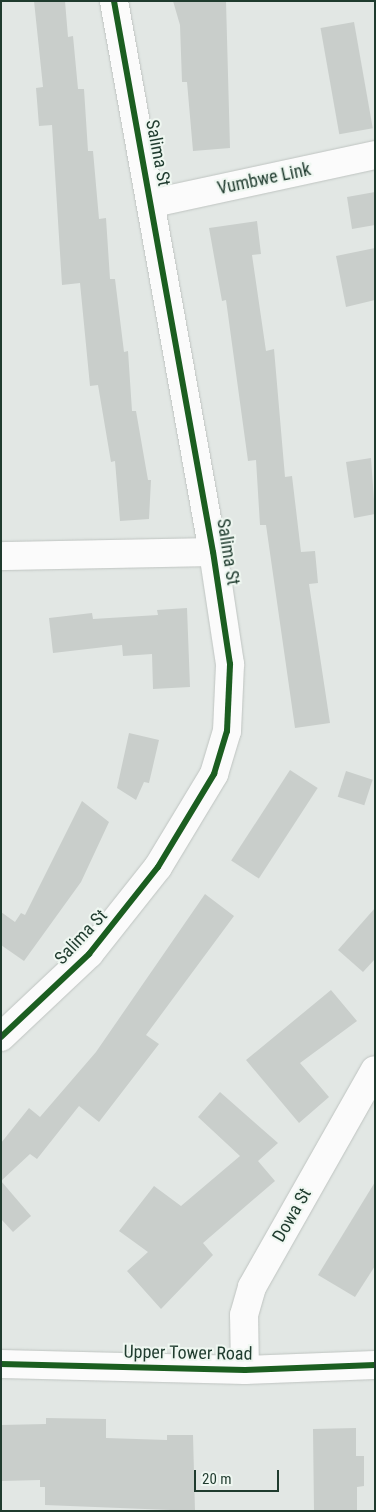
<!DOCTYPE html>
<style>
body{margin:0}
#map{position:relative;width:376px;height:1512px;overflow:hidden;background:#e2e7e4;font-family:"Roboto Condensed",sans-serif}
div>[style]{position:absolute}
.building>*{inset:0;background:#c9cecb;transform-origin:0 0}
.roads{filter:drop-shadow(0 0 1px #bfc4c1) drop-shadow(0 0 1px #bfc4c1)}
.street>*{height:28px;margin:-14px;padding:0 14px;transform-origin:14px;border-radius:14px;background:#fbfbfb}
.cycleway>*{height:6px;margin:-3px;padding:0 3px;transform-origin:3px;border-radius:3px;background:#1b5e20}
span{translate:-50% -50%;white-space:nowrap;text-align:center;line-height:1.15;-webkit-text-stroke:4px #eff7f1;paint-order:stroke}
.street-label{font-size:18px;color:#1f3b2e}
.frame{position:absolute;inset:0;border:2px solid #1f3b2e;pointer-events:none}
.scale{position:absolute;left:194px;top:1470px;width:85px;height:22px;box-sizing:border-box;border:2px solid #1f3b2e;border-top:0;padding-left:6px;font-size:15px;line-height:18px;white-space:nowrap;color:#1f3b2e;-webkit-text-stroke:4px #eff7f1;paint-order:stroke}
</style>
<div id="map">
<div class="building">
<div style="clip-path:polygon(34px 1px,65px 1px,68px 37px,73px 36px,78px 89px,84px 89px,88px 151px,93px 151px,99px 219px,106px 218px,110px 279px,115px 279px,124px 352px,128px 351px,132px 411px,136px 411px,148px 480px,151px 480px,149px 519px,120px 521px,115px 461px,111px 462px,98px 385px,90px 386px,80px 283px,62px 285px,52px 125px,39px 126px,36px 88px,43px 87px)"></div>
<div style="clip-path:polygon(173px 1px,226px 1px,230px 148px,193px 151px,187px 82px,182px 82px,180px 25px)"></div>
<div style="left:354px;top:22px;width:108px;height:34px;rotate:80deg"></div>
<div style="clip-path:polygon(375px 192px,375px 225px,352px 229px,347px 197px)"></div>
<div style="clip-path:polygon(257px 221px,261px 254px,252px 255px,266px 351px,274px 349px,285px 477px,292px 476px,301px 552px,315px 551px,318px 583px,309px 584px,330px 723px,295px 728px,266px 525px,260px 525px,256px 460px,248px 461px,226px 300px,222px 301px,209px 228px)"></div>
<div style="clip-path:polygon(375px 248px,375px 300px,346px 307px,336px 256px)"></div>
<div style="clip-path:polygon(371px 458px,375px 514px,354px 518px,346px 462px)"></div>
<div style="clip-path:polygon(187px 608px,190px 687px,153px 689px,152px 654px,123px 656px,122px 645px,53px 653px,49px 618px,92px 613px,93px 619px,158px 615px,157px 610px)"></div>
<div style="clip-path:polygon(129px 733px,159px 740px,149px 783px,144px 782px,136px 800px,117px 788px)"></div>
<div style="left:290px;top:770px;width:33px;height:108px;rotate:33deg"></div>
<div style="left:346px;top:771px;width:28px;height:27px;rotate:18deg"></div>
<div style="clip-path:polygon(82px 801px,109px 822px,81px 882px,24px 961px,1px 945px,1px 912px,15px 922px,21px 913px,25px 915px)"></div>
<div style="clip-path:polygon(205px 894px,234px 916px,146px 1035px,159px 1044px,99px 1122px,79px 1106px,37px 1159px,30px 1154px,1px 1181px,1px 1143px,29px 1108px,40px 1117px,96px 1052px)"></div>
<div style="clip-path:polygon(375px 908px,375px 959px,363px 972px,338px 950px)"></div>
<div style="clip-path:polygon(331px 990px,357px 1021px,300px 1063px,329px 1097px,299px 1123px,246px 1060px)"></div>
<div style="clip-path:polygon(220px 1092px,278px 1143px,258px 1161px,275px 1181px,203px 1243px,213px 1255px,161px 1309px,127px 1271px,148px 1252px,119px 1231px,154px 1186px,181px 1206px,240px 1156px,198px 1117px)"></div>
<div style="clip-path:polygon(1px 1181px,31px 1216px,13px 1232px,1px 1219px)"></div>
<div style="clip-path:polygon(375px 1182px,375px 1266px,355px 1297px,318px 1275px)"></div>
<div style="clip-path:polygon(46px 1418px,106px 1419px,106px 1438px,167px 1440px,167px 1435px,193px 1435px,195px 1511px,45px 1505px,45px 1487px,40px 1487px,40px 1480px,1px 1481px,1px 1425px,46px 1424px)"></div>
<div style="clip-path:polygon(356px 1428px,356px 1456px,364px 1456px,364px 1486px,357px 1487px,357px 1511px,314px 1511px,313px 1429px)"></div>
</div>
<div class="roads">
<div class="street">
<div style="left:153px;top:203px;width:227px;rotate:-12.2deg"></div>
<div style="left:1px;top:556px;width:212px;rotate:-1.1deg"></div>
<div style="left:1px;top:1037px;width:121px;rotate:-43.3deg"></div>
<div style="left:89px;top:954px;width:111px;rotate:-51.6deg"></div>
<div style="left:158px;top:867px;width:109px;rotate:-58.9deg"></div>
<div style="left:214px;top:774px;width:45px;rotate:-73.2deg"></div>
<div style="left:227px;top:731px;width:67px;rotate:-87.4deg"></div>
<div style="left:230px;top:664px;width:113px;rotate:-98.6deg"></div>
<div style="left:213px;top:552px;width:560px;rotate:-100.19deg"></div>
<div style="left:1px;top:1364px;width:244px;rotate:1.4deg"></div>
<div style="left:245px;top:1370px;width:130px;rotate:-2.2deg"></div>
<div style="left:245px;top:1370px;width:55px;rotate:-91deg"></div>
<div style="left:244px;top:1315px;width:29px;rotate:-74deg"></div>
<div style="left:252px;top:1287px;width:249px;rotate:-60.5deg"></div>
</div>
</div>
<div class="cycleway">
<div style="left:1px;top:1037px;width:121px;rotate:-43.3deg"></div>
<div style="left:89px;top:954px;width:111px;rotate:-51.6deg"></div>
<div style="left:158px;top:867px;width:109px;rotate:-58.9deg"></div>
<div style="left:214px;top:774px;width:45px;rotate:-73.2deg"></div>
<div style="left:227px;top:731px;width:67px;rotate:-87.4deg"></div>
<div style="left:230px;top:664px;width:113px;rotate:-98.6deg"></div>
<div style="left:213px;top:552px;width:560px;rotate:-100.19deg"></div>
<div style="left:1px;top:1364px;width:244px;rotate:1.4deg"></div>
<div style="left:245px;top:1370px;width:130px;rotate:-2.2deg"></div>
</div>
<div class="street-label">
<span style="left:158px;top:153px;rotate:79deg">Salima St</span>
<span style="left:264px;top:179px;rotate:-12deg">Vumbwe Link</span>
<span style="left:228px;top:552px;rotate:81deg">Salima St</span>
<span style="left:81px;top:937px;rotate:-47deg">Salima St</span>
<span style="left:292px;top:1215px;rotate:-60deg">Dowa St</span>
<span style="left:188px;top:1353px;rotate:1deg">Upper Tower Road</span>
</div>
<div class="frame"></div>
<div class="scale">20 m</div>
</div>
